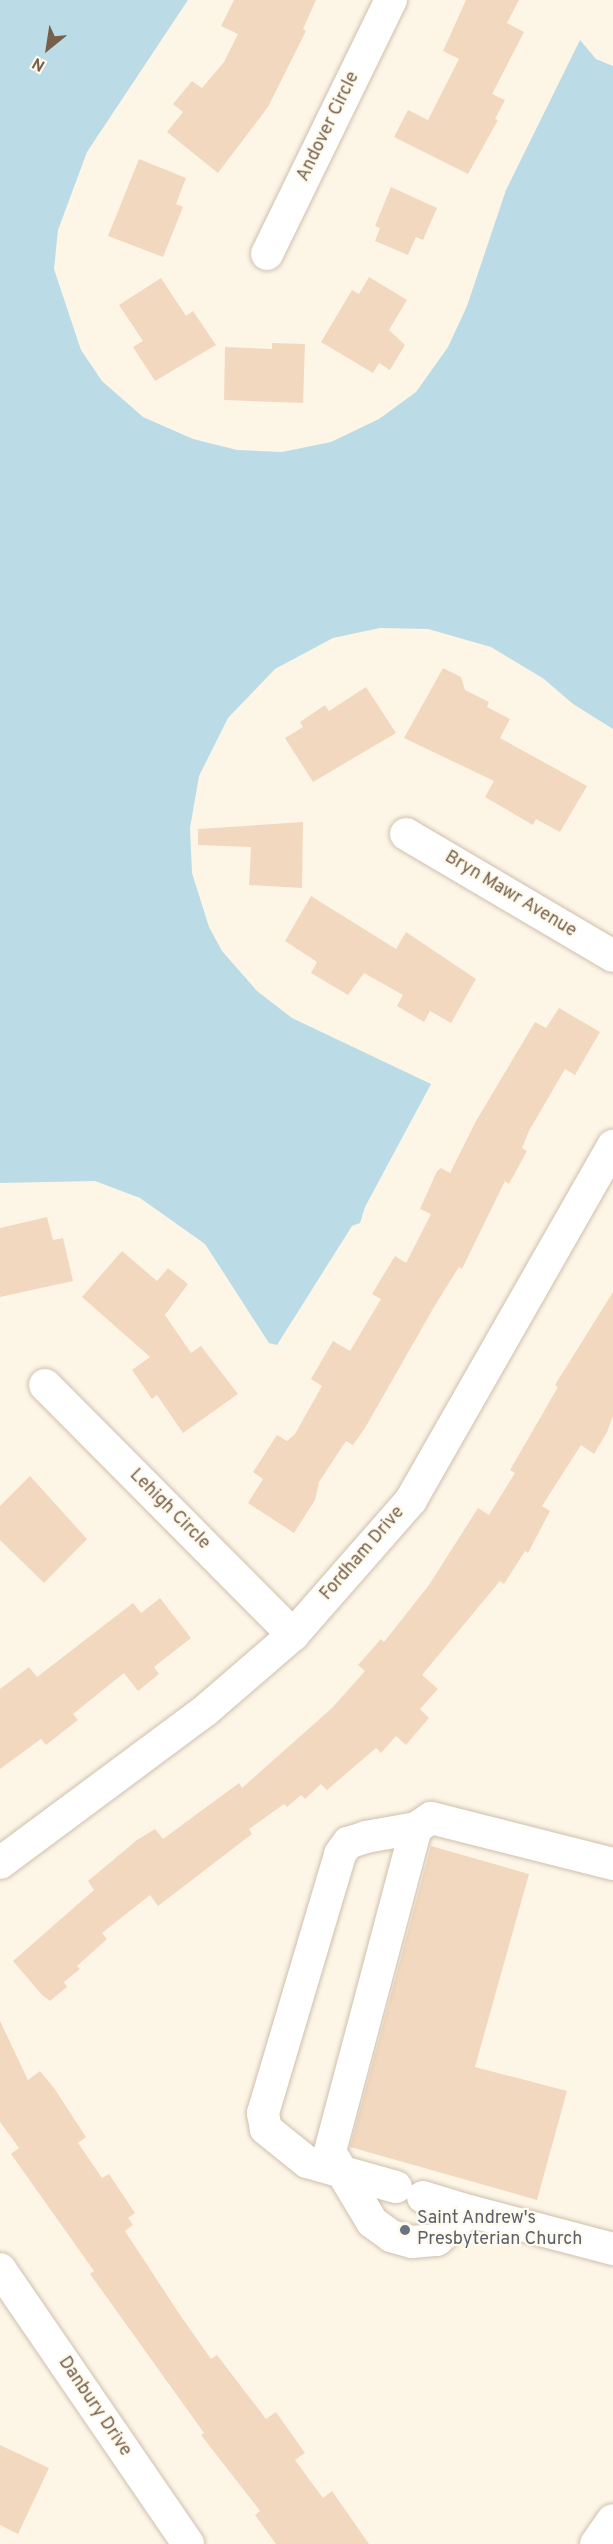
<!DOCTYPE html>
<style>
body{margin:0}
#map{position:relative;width:613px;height:2544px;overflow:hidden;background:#fdf6e7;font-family:Overpass,sans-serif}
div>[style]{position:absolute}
.water>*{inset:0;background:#bbdce7}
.building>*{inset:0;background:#f2d8bf}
.roads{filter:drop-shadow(0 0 2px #cfbfad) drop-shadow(0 0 2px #cfbfad)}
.minor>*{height:32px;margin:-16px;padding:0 16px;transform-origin:16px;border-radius:16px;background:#fff}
.dots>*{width:16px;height:16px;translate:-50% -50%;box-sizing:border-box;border:3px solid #fffaee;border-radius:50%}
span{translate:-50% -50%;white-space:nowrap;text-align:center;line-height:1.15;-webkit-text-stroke:4.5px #fffaee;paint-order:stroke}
.street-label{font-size:18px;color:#775f4b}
.worship-label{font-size:18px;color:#5b616d}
.left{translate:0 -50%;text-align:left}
.north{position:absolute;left:18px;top:18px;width:60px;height:60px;-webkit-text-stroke:4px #fffaee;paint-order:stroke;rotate:210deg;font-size:16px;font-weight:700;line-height:24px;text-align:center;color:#775f4b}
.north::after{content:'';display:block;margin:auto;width:21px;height:27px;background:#775f4b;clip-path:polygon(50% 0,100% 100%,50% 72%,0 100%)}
</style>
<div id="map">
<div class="water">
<div style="clip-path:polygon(0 0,188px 0,87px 152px,58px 230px,54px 269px,81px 350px,102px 381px,143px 417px,193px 439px,237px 450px,282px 452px,331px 442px,379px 419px,416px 392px,448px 347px,467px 306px,506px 190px,580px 40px,596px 59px,613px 66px,613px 729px,573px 704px,544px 679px,491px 647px,428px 629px,380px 628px,333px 638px,275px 669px,228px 718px,199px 776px,190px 828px,192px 873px,209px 927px,222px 951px,257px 991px,292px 1018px,431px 1084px,365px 1207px,360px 1223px,352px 1226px,277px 1345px,269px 1343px,205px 1244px,140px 1198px,95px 1181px,0 1183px)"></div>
</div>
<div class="building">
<div style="clip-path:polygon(234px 0,316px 0,303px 29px,306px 31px,268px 107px,218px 173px,167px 132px,183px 112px,173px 104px,192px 81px,202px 88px,224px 62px,238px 34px,221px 26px)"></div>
<div style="clip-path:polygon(466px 0,519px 0,507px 23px,524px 32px,492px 94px,505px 100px,495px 119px,498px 120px,468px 174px,394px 137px,408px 110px,428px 120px,459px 59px,443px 51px)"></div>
<div style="clip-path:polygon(139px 159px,186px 178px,176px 204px,183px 207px,163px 257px,108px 236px)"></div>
<div style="clip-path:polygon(391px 187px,437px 208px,423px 240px,416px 237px,408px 255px,375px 241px,380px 228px,375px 226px)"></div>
<div style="clip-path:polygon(369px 277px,407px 300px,389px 330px,405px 345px,390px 370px,379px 363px,373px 373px,321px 342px,352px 290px,359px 294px)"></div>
<div style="clip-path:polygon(161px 278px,186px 316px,193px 311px,216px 345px,155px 381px,133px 347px,143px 341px,119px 305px)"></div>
<div style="clip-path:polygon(272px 343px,305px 344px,303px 403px,224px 400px,225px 347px,272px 349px)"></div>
<div style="clip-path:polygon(443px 668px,461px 677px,465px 690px,489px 702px,487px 707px,510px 719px,500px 738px,587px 786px,560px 832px,536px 819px,533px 825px,485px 797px,494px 781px,404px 738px)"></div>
<div style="clip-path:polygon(366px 687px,396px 733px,313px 782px,285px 738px,303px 727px,300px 722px,325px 705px,329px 711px)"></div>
<div style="clip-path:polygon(303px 822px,302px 888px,249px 885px,251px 847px,198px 845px,198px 829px)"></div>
<div style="clip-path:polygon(311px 896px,396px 949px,406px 932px,476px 979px,451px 1023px,430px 1011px,424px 1022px,397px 1006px,403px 995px,364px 973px,348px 995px,311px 973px,317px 962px,285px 941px)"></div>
<div style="clip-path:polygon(559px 1008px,600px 1032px,575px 1075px,565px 1069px,529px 1131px,522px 1148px,527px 1151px,509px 1184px,505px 1181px,462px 1269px,459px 1267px,434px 1307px,365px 1428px,353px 1445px,346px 1441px,319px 1482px,315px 1500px,294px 1533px,248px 1503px,263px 1479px,253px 1472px,277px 1435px,287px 1441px,295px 1434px,322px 1386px,311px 1379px,333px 1341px,350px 1351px,381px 1299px,372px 1294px,395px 1256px,406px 1263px,431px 1214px,420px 1209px,437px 1171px,441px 1168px,450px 1173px,476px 1121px,535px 1022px,546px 1028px)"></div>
<div style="clip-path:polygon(47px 1217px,53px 1240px,63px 1238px,73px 1281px,0 1297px,0 1228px)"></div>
<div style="clip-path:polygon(122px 1251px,157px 1281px,168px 1268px,188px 1284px,165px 1315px,191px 1353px,201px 1346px,238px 1394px,183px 1433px,157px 1395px,152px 1399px,132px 1370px,150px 1357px,82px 1297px)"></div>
<div style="clip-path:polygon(613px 1292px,613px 1416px,607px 1432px,594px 1454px,581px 1445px,542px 1506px,550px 1511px,528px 1553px,525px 1551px,504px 1584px,500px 1581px,422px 1675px,438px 1689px,420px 1709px,429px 1718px,406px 1745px,396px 1736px,381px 1753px,376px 1748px,327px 1790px,321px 1784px,305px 1799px,301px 1795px,287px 1807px,284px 1804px,249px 1829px,252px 1834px,158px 1906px,150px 1895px,102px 1933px,107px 1939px,77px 1966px,80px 1969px,64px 1982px,67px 1987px,50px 2001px,42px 1995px,13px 1961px,94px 1890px,88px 1881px,137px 1840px,155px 1829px,163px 1839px,239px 1783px,242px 1788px,332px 1708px,365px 1671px,358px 1665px,381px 1639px,384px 1642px,429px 1585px,478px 1508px,489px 1515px,515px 1473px,510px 1470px,558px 1387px,555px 1385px)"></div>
<div style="clip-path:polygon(30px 1476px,87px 1539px,44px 1583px,0 1540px,0 1506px)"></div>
<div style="clip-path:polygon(160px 1598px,191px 1638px,154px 1667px,159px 1674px,138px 1691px,124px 1673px,73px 1714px,78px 1720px,46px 1745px,41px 1739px,0 1769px,0 1689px,29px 1667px,37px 1677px,133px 1603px,141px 1613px)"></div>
<div style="clip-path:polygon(431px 1846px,529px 1874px,475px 2067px,567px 2091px,537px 2200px,350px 2147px)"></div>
<div style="clip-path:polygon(0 2021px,28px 2080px,40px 2071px,54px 2088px,86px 2137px,78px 2143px,102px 2178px,109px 2174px,135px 2213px,128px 2218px,133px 2225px,125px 2231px,178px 2312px,211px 2359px,217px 2355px,266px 2419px,276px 2412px,305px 2453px,295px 2460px,323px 2498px,332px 2491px,369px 2544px,276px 2544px,255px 2515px,260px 2511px,201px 2435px,204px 2433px,90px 2274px,94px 2271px,11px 2154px,19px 2148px,0 2122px)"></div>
<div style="clip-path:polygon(0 2445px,49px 2468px,18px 2534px,0 2525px)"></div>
</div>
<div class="roads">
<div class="minor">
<div style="left:267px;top:254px;width:283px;rotate:-64deg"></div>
<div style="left:406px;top:834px;width:240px;rotate:30.5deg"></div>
<div style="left:45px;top:1385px;width:352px;rotate:45.2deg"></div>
<div style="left:0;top:1863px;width:257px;rotate:-36.6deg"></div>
<div style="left:206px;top:1710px;width:115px;rotate:-40.8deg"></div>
<div style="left:293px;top:1635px;width:179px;rotate:-48.8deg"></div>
<div style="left:411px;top:1500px;width:408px;rotate:-60.3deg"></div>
<div style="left:613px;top:1864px;width:188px;rotate:-165.8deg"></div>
<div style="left:431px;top:1818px;width:18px;rotate:146deg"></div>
<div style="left:416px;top:1828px;width:335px;rotate:104.9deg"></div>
<div style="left:330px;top:2152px;width:82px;rotate:59deg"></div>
<div style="left:372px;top:2222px;width:24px;rotate:36deg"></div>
<div style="left:391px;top:2236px;width:22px;rotate:16deg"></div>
<div style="left:412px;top:2242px;width:25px;rotate:-5deg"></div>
<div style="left:437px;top:2240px;width:43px;rotate:-42.2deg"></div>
<div style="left:469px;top:2211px;width:149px;rotate:14.8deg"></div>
<div style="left:396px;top:2187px;width:92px;rotate:-164.3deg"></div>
<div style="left:307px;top:2162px;width:53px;rotate:-141.2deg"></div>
<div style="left:266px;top:2129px;width:16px;rotate:-101deg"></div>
<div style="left:263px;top:2113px;width:270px;rotate:-73.4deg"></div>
<div style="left:340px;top:1854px;width:14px;rotate:-54deg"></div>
<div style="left:348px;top:1843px;width:19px;rotate:-18deg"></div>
<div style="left:366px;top:1837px;width:51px;rotate:-10.2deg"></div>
<div style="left:423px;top:2197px;width:48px;rotate:16.9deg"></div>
<div style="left:0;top:2269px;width:333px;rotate:55.6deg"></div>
<div style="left:596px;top:2544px;width:29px;rotate:-55deg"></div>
</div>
</div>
<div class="dots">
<div style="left:405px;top:2230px;background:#6b7280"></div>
</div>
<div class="street-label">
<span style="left:329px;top:127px;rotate:-64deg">Andover Circle</span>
<span style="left:510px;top:895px;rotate:31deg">Bryn Mawr Avenue</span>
<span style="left:169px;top:1510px;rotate:45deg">Lehigh Circle</span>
<span style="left:363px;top:1554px;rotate:-49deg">Fordham Drive</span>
<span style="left:94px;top:2407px;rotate:56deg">Danbury Drive</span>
</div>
<div class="worship-label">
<span class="left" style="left:417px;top:2230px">Saint Andrew's<br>Presbyterian Church</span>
</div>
<div class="north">N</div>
</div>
